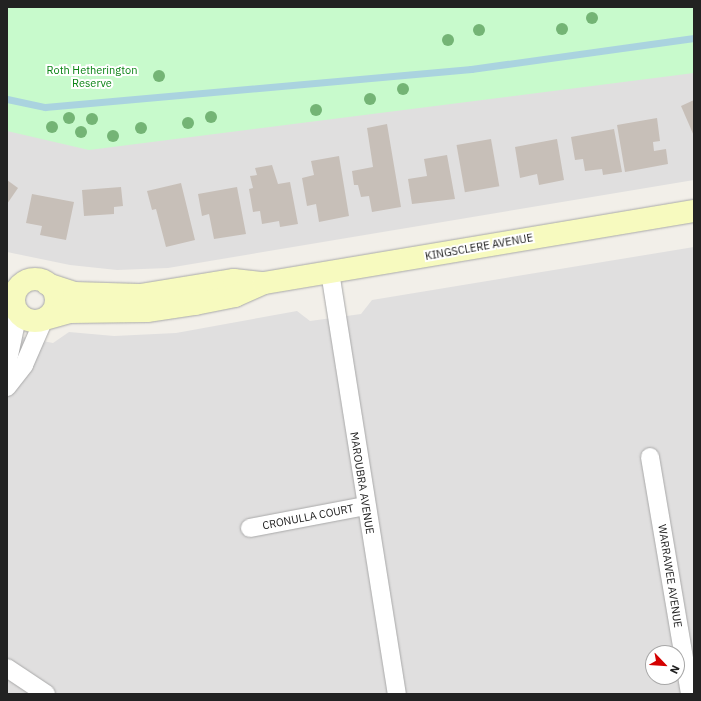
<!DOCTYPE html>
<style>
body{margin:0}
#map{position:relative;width:701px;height:701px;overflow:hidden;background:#f2efe9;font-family:"IBM Plex Sans",sans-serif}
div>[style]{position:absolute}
.residential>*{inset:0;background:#e0dfdf}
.park>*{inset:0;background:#c8facc}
.stream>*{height:7px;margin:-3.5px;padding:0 3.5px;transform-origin:3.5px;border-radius:3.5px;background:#aad3df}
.building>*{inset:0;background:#c7bfb8;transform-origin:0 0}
.roads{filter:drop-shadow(0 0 1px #a9a9a9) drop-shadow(0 0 1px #a9a9a9)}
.street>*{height:18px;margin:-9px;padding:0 9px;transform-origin:9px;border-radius:9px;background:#fff}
.secondary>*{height:22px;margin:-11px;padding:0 11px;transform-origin:11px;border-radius:11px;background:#f7fabf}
.secondary>.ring{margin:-11px;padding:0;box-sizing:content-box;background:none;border:22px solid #f7fabf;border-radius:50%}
.trees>*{width:12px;height:12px;margin:-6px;border-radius:50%;background:#74b475}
span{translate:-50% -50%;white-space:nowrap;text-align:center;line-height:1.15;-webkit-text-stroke:4px #fff;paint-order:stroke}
.park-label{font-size:11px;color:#0c8416}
.street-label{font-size:11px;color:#222}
.frame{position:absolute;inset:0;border:8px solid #222;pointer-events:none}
.north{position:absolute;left:645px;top:645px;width:40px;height:40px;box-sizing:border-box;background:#fff;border:1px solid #a7a7a7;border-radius:50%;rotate:115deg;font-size:11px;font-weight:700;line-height:16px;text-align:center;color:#222}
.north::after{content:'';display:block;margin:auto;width:14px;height:18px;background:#d40000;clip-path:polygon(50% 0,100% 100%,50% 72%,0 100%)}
</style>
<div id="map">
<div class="residential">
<div style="clip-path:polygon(7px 7px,694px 7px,694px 180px,168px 268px,117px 270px,70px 265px,7px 252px)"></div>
<div style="clip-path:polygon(evenodd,694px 247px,694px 694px,7px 694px,7px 334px,53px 343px,69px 332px,114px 336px,176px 333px,297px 311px,310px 321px,361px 314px,372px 300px,694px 247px,653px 653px,677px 653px,677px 677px,653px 677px,653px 653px)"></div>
</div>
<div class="park">
<div style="clip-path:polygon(7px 7px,694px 7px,694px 73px,89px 150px,7px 131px)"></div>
</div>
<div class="stream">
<div style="left:7px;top:99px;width:39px;rotate:12deg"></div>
<div style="left:45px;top:107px;width:428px;rotate:-5.1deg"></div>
<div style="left:471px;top:69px;width:225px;rotate:-7.9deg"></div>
</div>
<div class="building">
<div style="clip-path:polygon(694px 100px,694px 136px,681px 106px)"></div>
<div style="clip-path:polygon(657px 118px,660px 141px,653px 142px,654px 151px,666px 149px,668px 164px,625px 172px,617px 125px)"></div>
<div style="clip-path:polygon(387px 124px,401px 207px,372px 212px,369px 196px,361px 197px,358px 185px,354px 185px,352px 171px,373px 167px,367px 128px)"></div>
<div style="clip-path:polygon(614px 129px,622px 172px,603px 175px,602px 169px,585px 171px,583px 159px,575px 160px,571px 137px)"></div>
<div style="left:491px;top:139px;width:48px;height:35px;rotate:80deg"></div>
<div style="clip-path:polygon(557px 139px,564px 180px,539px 185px,537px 174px,520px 178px,515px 147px)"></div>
<div style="clip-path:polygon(447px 155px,455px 199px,412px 204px,408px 179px,427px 176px,424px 159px)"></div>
<div style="clip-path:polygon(339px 156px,349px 216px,319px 222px,316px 204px,307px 206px,302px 178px,314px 175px,311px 161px)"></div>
<div style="clip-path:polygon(272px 165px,278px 184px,290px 182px,298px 224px,280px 227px,279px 221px,262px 224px,260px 211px,253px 212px,249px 189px,253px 188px,250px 176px,257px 175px,255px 168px)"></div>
<div style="clip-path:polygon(7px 180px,18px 188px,7px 204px)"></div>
<div style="clip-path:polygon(181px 183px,195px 240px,166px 247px,156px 209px,152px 210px,147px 191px)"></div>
<div style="clip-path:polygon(121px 187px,123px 206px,114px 207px,114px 214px,84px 216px,82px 190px)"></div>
<div style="clip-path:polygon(237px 187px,246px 234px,214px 239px,209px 214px,202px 216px,198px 194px)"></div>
<div style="clip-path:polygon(32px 194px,74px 202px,66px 240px,40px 235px,42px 226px,26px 223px)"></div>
</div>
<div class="roads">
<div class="street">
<div style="left:330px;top:272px;width:427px;rotate:81deg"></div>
<div style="left:7px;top:365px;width:53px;rotate:-78.1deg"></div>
<div style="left:7px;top:387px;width:28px;rotate:-52deg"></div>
<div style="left:24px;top:365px;width:50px;rotate:-66.5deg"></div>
<div style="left:650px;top:457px;width:240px;rotate:80.4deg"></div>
<div style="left:250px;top:528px;width:117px;rotate:-10.8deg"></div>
<div style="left:7px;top:668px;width:47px;rotate:33.7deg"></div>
</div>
<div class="secondary">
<div class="ring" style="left:14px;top:279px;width:20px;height:20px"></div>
<div style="left:47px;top:284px;width:28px;rotate:18deg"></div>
<div style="left:74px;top:293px;width:66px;rotate:1.7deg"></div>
<div style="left:140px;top:295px;width:95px;rotate:-9.1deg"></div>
<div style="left:234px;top:280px;width:27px;rotate:6deg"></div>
<div style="left:45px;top:319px;width:26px;rotate:-16deg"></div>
<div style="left:70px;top:312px;width:77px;rotate:-0.7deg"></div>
<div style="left:147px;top:311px;width:49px;rotate:-8.3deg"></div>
<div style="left:195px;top:304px;width:41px;rotate:-11.3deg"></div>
<div style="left:235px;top:296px;width:32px;rotate:-24deg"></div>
<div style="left:264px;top:283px;width:436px;rotate:-9.5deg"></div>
</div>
</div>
<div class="trees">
<div style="left:592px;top:18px"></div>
<div style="left:562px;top:29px"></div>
<div style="left:479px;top:30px"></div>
<div style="left:448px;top:40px"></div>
<div style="left:159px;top:76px"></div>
<div style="left:403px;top:89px"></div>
<div style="left:370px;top:99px"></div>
<div style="left:316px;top:110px"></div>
<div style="left:211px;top:117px"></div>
<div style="left:69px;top:118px"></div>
<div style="left:92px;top:119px"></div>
<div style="left:188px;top:123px"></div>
<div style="left:52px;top:127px"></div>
<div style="left:141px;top:128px"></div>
<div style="left:81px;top:132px"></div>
<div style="left:113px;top:136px"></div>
</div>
<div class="park-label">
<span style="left:92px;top:77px">Roth Hetherington<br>Reserve</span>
</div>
<div class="street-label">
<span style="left:479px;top:247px;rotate:-10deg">KINGSCLERE AVENUE</span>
<span style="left:362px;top:483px;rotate:81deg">MAROUBRA AVENUE</span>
<span style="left:308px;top:517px;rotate:-11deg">CRONULLA COURT</span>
<span style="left:670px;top:576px;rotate:81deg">WARRAWEE AVENUE</span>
</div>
<div class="frame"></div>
<div class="north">N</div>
</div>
